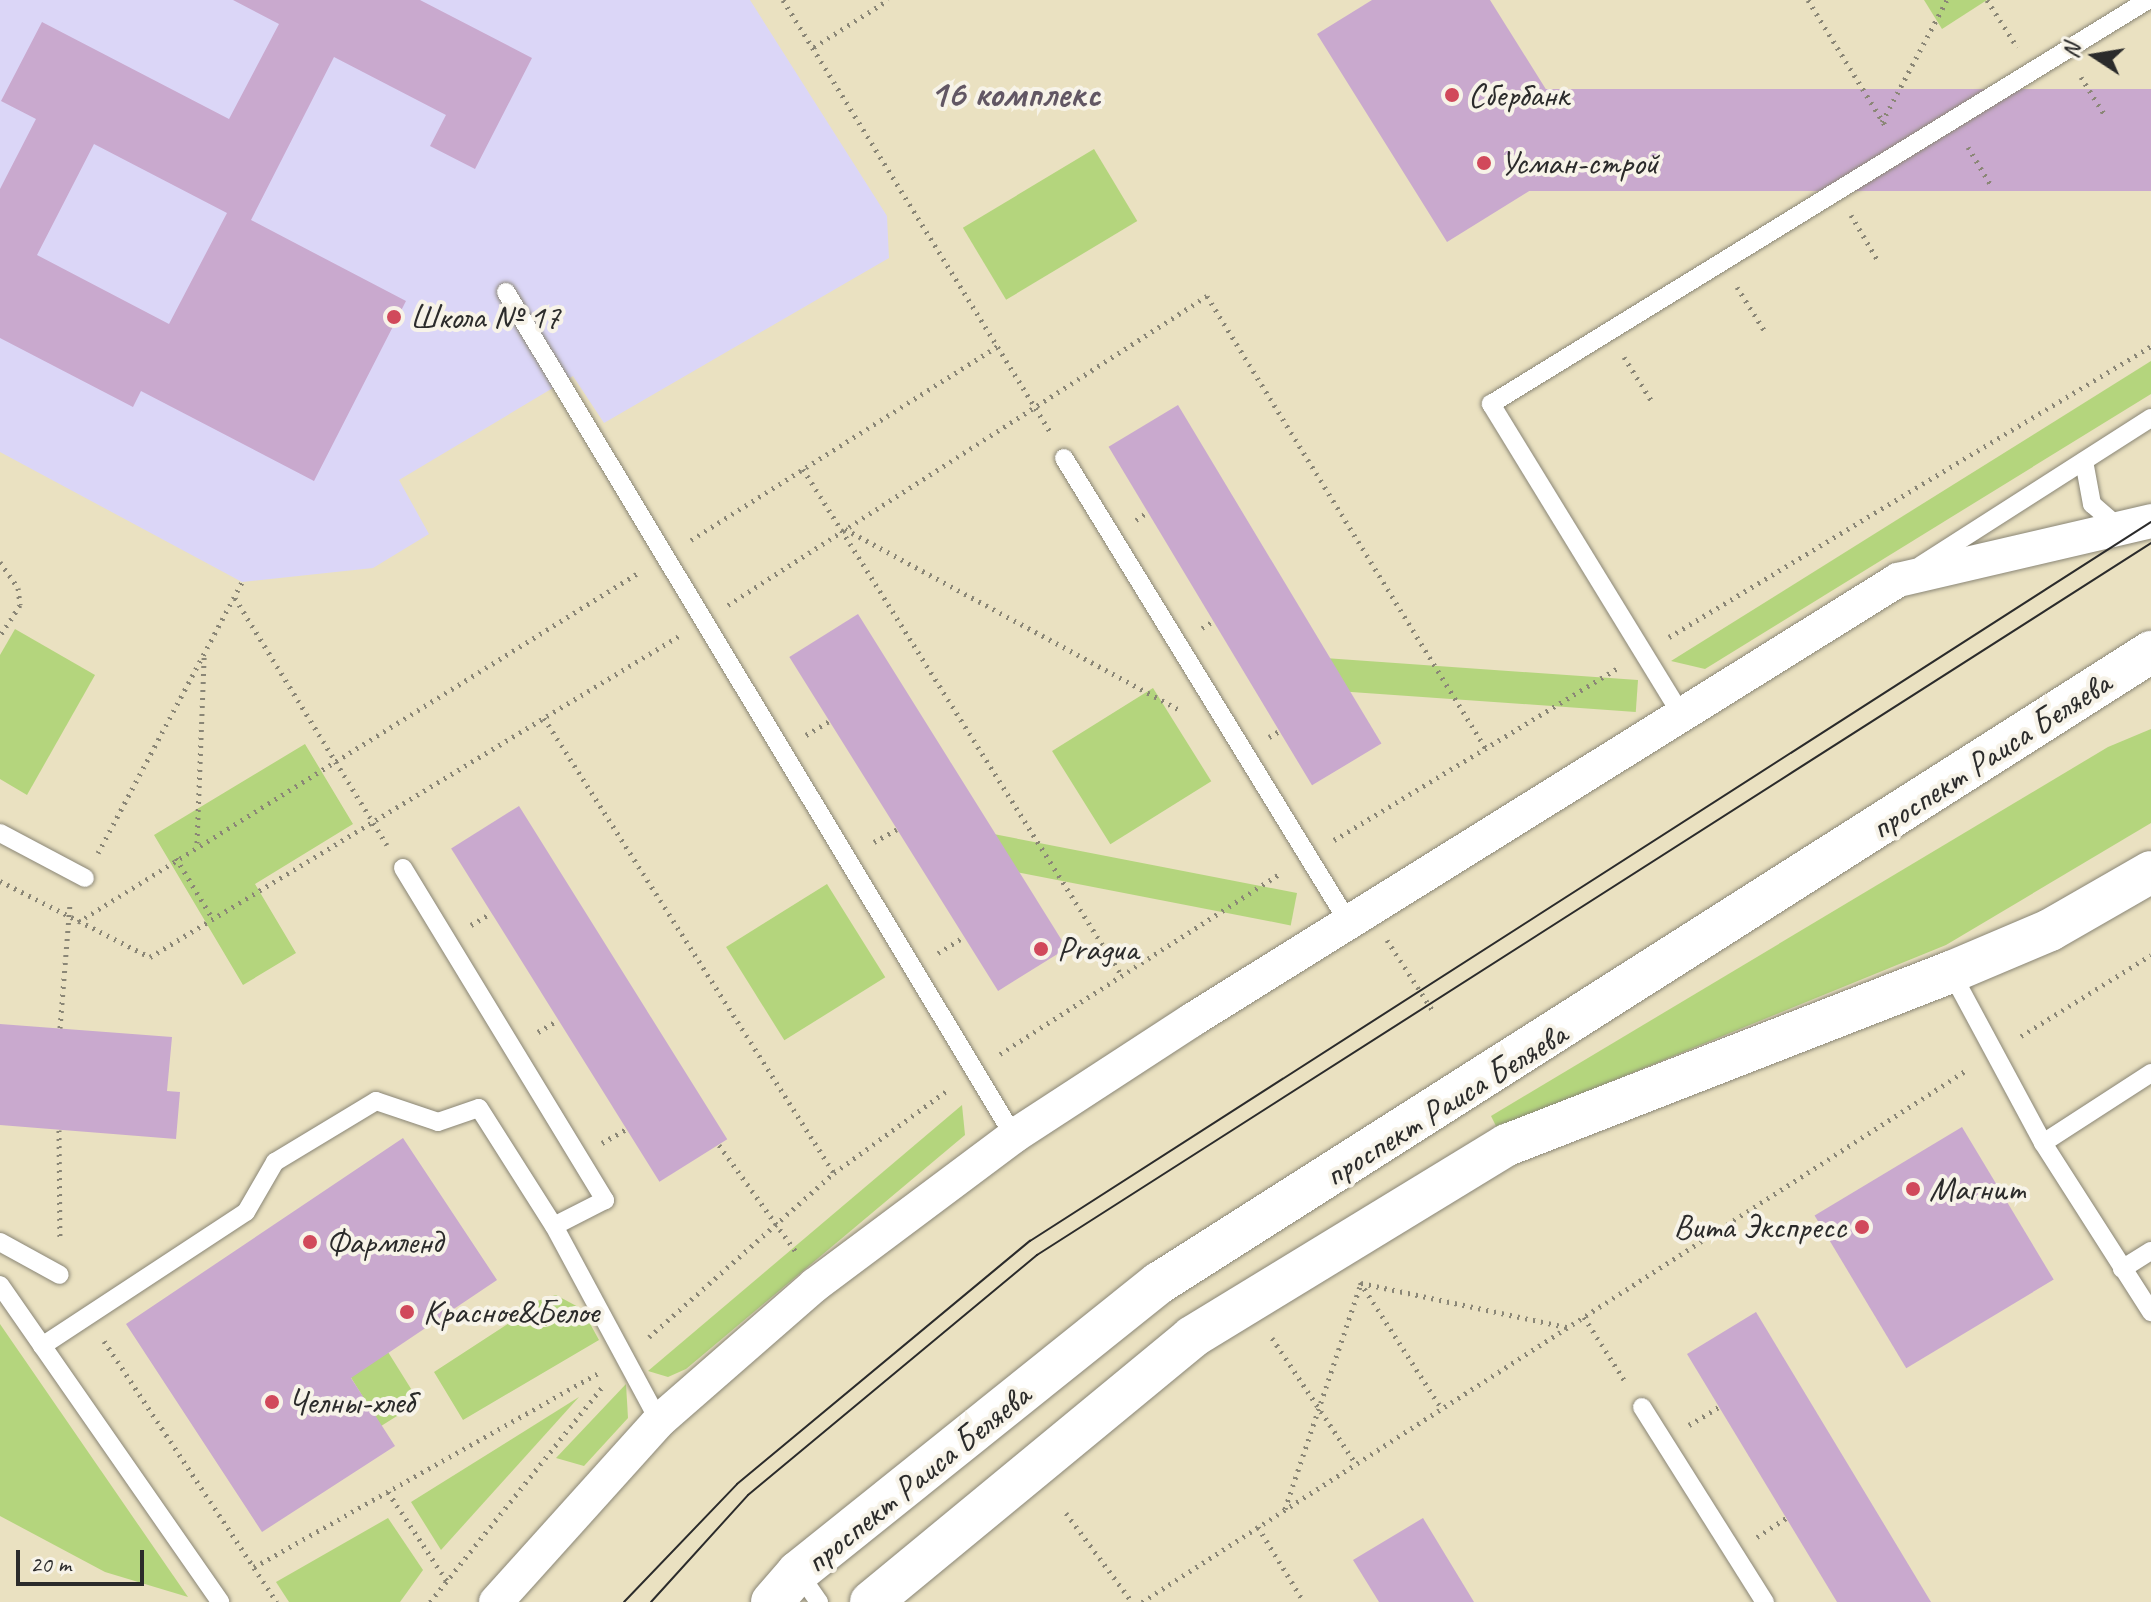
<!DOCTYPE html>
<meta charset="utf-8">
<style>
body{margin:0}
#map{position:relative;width:2151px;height:1602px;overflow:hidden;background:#eae1c1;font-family:Caveat,sans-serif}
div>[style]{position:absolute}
.built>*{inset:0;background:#dbd6f7}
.green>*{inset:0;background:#b4d57d;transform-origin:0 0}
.building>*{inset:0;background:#c9a9ce;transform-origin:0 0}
.path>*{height:5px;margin-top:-2.5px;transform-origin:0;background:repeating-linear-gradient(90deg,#8a8676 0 2px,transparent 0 8px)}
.roads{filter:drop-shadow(0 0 2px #8a8676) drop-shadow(0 0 2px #8a8676)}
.service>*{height:18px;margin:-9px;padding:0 9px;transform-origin:9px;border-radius:9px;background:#fff}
.minor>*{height:34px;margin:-17px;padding:0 17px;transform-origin:17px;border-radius:17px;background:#fff}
.tertiary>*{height:42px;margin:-21px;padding:0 21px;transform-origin:21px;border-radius:21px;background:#fff}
.tram>*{height:2px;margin:-1px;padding:0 1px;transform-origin:1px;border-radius:1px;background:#2b2b2b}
.dots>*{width:22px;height:22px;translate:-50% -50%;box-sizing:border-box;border:4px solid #f7f3e8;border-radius:50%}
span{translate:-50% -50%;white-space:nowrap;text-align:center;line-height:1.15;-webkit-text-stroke:8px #f7f3e8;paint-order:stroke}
.poi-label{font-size:34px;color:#2b2b2b}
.left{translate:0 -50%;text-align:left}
.right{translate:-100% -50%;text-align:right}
.street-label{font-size:34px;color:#2b2b2b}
.quarter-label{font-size:38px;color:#625764;font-weight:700}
.north{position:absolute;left:2055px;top:16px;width:80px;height:80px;-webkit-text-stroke:6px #f7f3e8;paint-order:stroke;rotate:282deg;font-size:22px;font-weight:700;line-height:32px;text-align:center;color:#2b2b2b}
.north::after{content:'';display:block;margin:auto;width:28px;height:36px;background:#2b2b2b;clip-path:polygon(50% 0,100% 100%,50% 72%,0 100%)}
.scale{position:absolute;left:16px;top:1550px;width:128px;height:36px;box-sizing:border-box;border:4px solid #2b2b2b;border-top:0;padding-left:10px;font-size:24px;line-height:28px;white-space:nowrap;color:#2b2b2b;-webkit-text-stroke:6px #f7f3e8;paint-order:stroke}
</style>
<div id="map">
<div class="built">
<div style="clip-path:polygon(0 0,750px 0,887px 216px,889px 258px,604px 423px,573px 376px,399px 480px,429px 534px,373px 568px,242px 582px,0 452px)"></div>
</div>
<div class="green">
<div style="clip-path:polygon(1924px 0,1987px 0,1942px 29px)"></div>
<div style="left:1094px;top:149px;width:84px;height:153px;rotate:59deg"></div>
<div style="clip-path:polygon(2151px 361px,2151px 394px,1705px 669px,1671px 661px)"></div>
<div style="clip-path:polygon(15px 629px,95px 675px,27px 795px,0 779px,0 655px)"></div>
<div style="left:1638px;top:680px;width:32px;height:346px;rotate:94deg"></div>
<div style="left:1153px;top:688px;width:110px;height:119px;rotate:58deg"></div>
<div style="clip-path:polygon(2151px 729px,2151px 823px,1946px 945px,1497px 1128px,1491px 1116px,2108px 747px)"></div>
<div style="clip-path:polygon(305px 744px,353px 824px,255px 884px,296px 953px,243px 985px,154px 835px)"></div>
<div style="left:827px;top:884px;width:110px;height:119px;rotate:58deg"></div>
<div style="left:1297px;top:893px;width:33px;height:355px;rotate:101deg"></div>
<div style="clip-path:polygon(962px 1105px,965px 1135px,686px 1369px,668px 1377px,648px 1371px)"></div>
<div style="clip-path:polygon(556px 1295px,582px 1309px,599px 1340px,463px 1420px,434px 1372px,514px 1320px,509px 1310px)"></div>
<div style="clip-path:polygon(0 1324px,188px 1597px,105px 1572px,0 1516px)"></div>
<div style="left:388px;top:1352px;width:59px;height:45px;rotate:58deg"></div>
<div style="clip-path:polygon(626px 1384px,628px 1418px,584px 1466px,556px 1458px)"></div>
<div style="clip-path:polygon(579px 1397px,441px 1550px,411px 1502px)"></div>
<div style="clip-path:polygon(388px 1518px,423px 1570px,400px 1602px,289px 1602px,276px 1582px)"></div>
</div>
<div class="building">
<div style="clip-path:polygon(evenodd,233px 0,420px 0,532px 58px,475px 169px,430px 146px,446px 115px,334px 57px,251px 220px,406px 301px,314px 481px,141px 391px,133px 407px,0 338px,0 189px,36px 119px,1px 101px,42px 22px,229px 119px,279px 24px,233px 0,94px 144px,227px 213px,169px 324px,37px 255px,94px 144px)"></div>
<div style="clip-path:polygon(1372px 0,1490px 0,1587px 155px,1447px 242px,1317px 34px)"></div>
<div style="left:2151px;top:89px;width:102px;height:656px;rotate:90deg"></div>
<div style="left:1178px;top:405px;width:395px;height:81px;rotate:59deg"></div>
<div style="left:858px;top:614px;width:394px;height:81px;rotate:58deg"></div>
<div style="left:519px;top:806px;width:393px;height:80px;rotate:58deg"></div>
<div style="clip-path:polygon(0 1024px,172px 1037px,167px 1091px,180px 1092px,176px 1139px,0 1125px)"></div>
<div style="left:1962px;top:1127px;width:178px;height:172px;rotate:59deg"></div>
<div style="clip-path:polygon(403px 1138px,497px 1280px,351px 1378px,395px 1446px,262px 1532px,126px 1324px)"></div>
<div style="clip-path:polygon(1756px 1312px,1931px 1602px,1837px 1602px,1687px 1354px)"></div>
<div style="clip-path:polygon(1423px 1518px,1474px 1602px,1379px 1602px,1353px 1560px)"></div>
</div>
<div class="path">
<div style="left:783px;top:0;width:509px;rotate:58.25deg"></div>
<div style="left:1808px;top:0;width:149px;rotate:58.4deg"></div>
<div style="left:1987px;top:0;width:56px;rotate:57.4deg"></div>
<div style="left:814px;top:47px;width:88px;rotate:-32.4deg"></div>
<div style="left:2081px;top:77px;width:47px;rotate:58deg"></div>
<div style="left:1882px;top:122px;width:138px;rotate:-62deg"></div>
<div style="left:1968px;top:147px;width:47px;rotate:59deg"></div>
<div style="left:1851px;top:215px;width:51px;rotate:59.4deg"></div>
<div style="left:1737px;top:287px;width:51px;rotate:57.9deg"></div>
<div style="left:1624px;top:357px;width:51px;rotate:57.9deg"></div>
<div style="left:803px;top:469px;width:599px;rotate:57.82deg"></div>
<div style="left:1136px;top:520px;width:14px;rotate:-34deg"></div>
<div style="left:845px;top:529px;width:382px;rotate:28.4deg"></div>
<div style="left:691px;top:540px;width:367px;rotate:-32.3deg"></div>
<div style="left:0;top:562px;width:32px;rotate:55deg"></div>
<div style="left:18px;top:588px;width:17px;rotate:83deg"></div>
<div style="left:20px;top:605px;width:37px;rotate:123deg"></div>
<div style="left:235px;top:598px;width:290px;rotate:58.4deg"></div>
<div style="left:728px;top:605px;width:570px;rotate:-32.83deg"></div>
<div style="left:1207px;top:296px;width:532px;rotate:58.37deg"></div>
<div style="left:1202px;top:628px;width:15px;rotate:-32deg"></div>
<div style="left:1669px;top:637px;width:563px;rotate:-31.12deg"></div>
<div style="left:544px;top:718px;width:540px;rotate:57.49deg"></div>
<div style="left:806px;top:735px;width:27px;rotate:-31deg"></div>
<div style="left:1269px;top:737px;width:14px;rotate:-30deg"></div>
<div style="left:1334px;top:840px;width:334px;rotate:-31.2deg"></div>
<div style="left:874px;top:842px;width:26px;rotate:-29deg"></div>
<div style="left:197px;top:843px;width:186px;rotate:-87.8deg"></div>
<div style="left:98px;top:853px;width:307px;rotate:-62deg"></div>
<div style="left:176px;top:858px;width:71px;rotate:58.8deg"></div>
<div style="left:0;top:881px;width:168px;rotate:26.9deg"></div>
<div style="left:150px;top:957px;width:619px;rotate:-31.25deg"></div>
<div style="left:78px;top:922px;width:660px;rotate:-31.93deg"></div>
<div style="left:471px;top:925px;width:23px;rotate:-31deg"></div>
<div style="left:1387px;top:940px;width:85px;rotate:57.1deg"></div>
<div style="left:938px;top:953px;width:31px;rotate:-32deg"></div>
<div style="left:60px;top:1028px;width:124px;rotate:-85.4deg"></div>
<div style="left:538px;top:1032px;width:23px;rotate:-31deg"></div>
<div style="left:2021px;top:1036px;width:153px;rotate:-31.9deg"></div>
<div style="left:1000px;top:1054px;width:334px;rotate:-32.8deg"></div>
<div style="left:59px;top:1130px;width:111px;rotate:89.5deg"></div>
<div style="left:602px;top:1143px;width:28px;rotate:-30deg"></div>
<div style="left:719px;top:1145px;width:133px;rotate:54.2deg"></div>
<div style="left:1360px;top:1282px;width:151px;rotate:57.2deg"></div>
<div style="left:1584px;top:1317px;width:78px;rotate:57.5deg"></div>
<div style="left:649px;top:1337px;width:247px;rotate:-41.6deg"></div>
<div style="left:834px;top:1173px;width:142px;rotate:-36.1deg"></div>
<div style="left:1272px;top:1338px;width:151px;rotate:56.3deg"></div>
<div style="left:104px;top:1341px;width:313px;rotate:56.5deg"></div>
<div style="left:1689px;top:1425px;width:35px;rotate:-31deg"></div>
<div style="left:388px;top:1492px;width:107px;rotate:56.5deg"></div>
<div style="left:1285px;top:1509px;width:238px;rotate:-71.4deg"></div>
<div style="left:1361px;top:1283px;width:211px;rotate:12.1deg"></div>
<div style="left:1066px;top:1513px;width:111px;rotate:53.4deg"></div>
<div style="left:1258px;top:1527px;width:88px;rotate:58.5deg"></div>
<div style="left:1757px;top:1537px;width:35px;rotate:-33deg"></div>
<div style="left:254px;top:1567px;width:395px;rotate:-29.4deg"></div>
<div style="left:430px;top:1602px;width:278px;rotate:-51.3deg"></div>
<div style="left:1142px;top:1602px;width:983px;rotate:-32.83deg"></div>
</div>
<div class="roads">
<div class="service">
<div style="left:506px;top:292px;width:985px;rotate:58.96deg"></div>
<div style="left:1064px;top:458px;width:542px;rotate:58.51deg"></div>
<div style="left:2084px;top:461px;width:44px;rotate:79.5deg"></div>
<div style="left:2092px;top:504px;width:37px;rotate:41deg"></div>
<div style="left:1921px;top:565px;width:273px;rotate:-32.6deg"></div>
<div style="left:1681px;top:714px;width:364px;rotate:-121.5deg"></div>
<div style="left:1491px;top:404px;width:771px;rotate:-31.59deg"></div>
<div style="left:0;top:833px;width:96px;rotate:27.9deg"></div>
<div style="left:403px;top:868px;width:389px;rotate:58.7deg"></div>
<div style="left:605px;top:1200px;width:57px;rotate:153deg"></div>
<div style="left:554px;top:1226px;width:221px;rotate:61.7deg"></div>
<div style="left:1951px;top:972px;width:194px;rotate:61.7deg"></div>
<div style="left:2043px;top:1143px;width:201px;rotate:57.4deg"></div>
<div style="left:2043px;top:1143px;width:129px;rotate:-32.9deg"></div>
<div style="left:0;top:1242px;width:68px;rotate:28.8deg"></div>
<div style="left:2122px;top:1269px;width:34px;rotate:-32deg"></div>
<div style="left:0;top:1285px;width:386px;rotate:55.2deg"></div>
<div style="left:42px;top:1346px;width:244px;rotate:-33.3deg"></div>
<div style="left:246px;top:1212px;width:58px;rotate:-59.9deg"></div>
<div style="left:275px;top:1162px;width:118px;rotate:-31.1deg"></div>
<div style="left:376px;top:1101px;width:65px;rotate:18.7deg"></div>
<div style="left:438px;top:1122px;width:43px;rotate:-18.9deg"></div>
<div style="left:479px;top:1108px;width:140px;rotate:57.6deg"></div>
<div style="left:1642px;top:1407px;width:231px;rotate:57.8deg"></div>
<div style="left:798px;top:1572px;width:37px;rotate:55deg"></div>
</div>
<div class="minor">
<div style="left:496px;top:1602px;width:244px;rotate:-48deg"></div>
<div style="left:659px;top:1421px;width:207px;rotate:-41.1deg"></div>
<div style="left:815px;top:1285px;width:249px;rotate:-36.8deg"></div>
<div style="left:1014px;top:1136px;width:212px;rotate:-33.1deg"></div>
<div style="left:1192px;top:1020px;width:832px;rotate:-31.93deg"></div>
<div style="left:1898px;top:580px;width:260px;rotate:-13.1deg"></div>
</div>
<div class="tertiary">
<div style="left:772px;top:1602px;width:40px;rotate:-49deg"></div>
<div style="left:798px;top:1572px;width:462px;rotate:-38.7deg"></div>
<div style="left:1159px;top:1283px;width:1176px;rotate:-32.46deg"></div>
<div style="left:871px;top:1602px;width:416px;rotate:-39.5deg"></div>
<div style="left:1192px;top:1337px;width:369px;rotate:-31.4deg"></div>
<div style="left:1507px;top:1145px;width:477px;rotate:-21.3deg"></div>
<div style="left:1951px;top:972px;width:108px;rotate:-23deg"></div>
<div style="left:2050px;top:930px;width:116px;rotate:-29.9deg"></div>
</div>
</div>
<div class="tram">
<div style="left:624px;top:1602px;width:163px;rotate:-46.2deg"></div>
<div style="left:737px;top:1484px;width:381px;rotate:-39.7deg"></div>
<div style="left:1030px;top:1241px;width:1332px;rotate:-32.68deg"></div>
<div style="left:651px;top:1602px;width:144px;rotate:-47.8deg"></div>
<div style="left:748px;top:1495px;width:376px;rotate:-39.7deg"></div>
<div style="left:1037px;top:1255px;width:1322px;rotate:-32.58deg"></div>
</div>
<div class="dots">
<div style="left:1452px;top:95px;background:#d1495b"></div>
<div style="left:1484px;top:163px;background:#d1495b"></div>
<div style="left:394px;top:317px;background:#d1495b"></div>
<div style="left:1041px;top:949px;background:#d1495b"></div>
<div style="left:1913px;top:1189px;background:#d1495b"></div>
<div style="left:1862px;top:1227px;background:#d1495b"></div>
<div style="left:310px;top:1242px;background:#d1495b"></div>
<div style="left:407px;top:1312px;background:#d1495b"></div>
<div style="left:272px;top:1402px;background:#d1495b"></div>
</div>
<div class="poi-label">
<span class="left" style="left:1468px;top:95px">Сбербанк</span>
<span class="left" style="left:1500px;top:163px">Усман-строй</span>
<span class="left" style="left:410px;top:317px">Школа № 17</span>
<span class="left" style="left:1057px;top:949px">Pragua</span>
<span class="left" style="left:1929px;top:1189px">Магнит</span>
<span class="right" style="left:1846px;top:1227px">Вита Экспресс</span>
<span class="left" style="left:326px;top:1242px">Фармленд</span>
<span class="left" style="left:423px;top:1312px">Красное&amp;Белое</span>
<span class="left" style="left:288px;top:1402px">Челны-хлеб</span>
</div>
<div class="street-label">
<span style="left:1990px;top:755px;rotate:-33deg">проспект Раиса Беляева</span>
<span style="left:1445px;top:1104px;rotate:-32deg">проспект Раиса Беляева</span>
<span style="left:917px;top:1478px;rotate:-39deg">проспект Раиса Беляева</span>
</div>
<div class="quarter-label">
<span style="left:1015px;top:94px">16 комплекс</span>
</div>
<div class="north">N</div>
<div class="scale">20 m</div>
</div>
